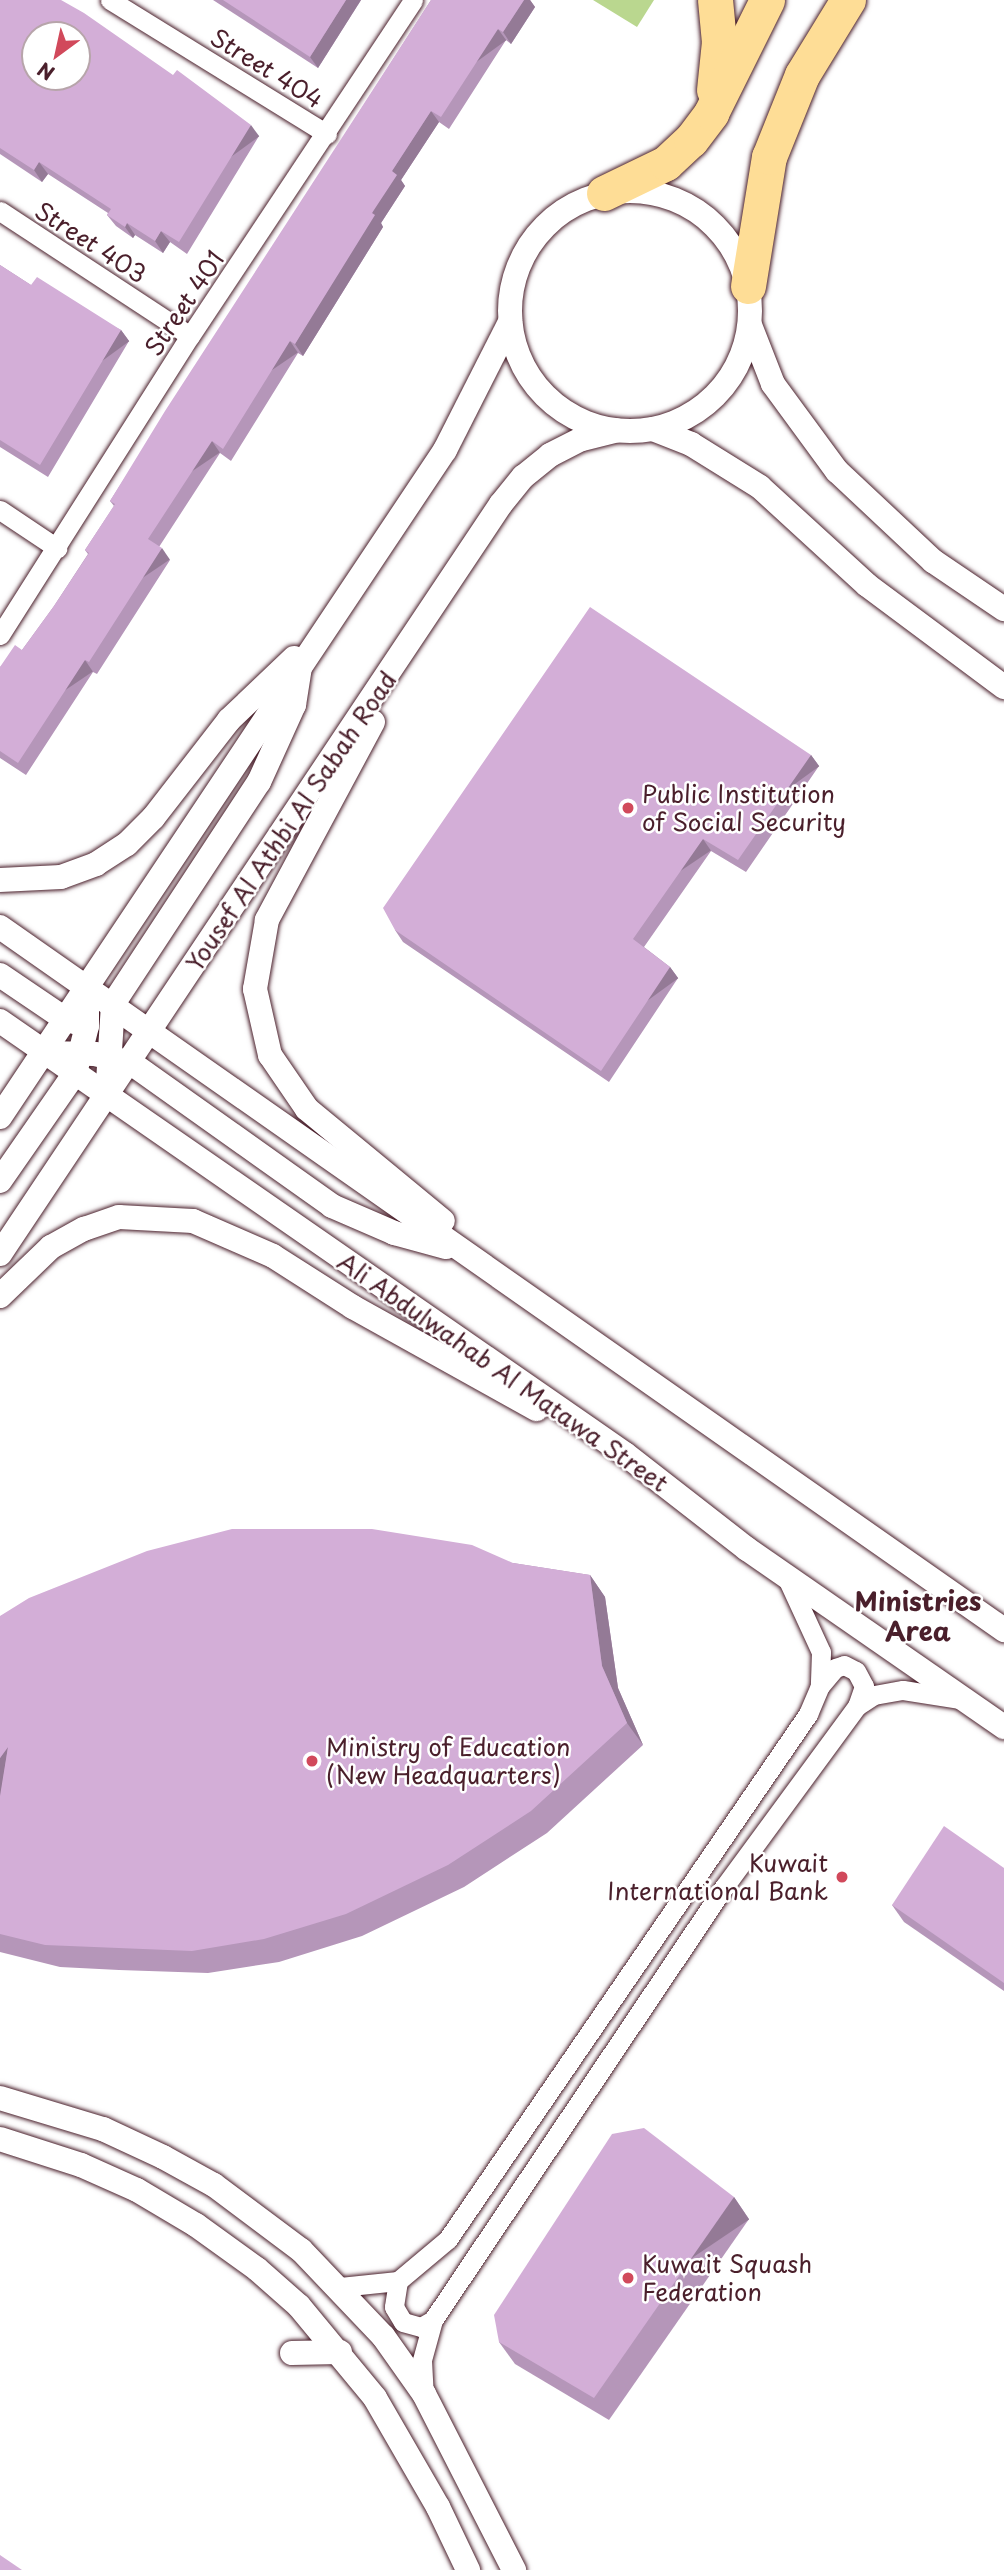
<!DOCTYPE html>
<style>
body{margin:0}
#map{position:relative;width:1004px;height:2570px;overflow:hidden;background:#fff;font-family:"Playpen Sans",sans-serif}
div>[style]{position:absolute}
.green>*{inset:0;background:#bad78f}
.roads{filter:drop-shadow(0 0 2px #4a1f2b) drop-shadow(0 0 2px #4a1f2b)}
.minor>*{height:19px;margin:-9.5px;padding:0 9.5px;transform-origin:9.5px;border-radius:9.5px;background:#fff}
.tertiary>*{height:24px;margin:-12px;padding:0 12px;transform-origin:12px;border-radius:12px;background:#fff}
.tertiary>.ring{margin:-12px;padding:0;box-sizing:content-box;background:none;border:24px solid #fff;border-radius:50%}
.motorway>*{height:35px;margin:-17.5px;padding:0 17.5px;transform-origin:17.5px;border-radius:17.5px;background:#fedd96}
.wall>*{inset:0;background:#b596b9}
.shaded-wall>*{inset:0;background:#947a96;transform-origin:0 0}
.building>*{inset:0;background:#d3aed7}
.dots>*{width:19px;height:19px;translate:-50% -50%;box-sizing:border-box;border:4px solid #fff;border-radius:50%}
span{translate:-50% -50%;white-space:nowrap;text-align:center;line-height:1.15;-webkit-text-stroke:5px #fff;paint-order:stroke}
.street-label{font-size:24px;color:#4a1f2b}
.poi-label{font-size:24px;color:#4a1f2b}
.left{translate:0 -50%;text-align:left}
.right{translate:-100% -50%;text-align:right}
.neighbourhood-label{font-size:26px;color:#4a1f2b;font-weight:700}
.north{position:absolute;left:21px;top:21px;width:70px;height:70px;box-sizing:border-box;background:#fff;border:2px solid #b7a5aa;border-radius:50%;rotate:213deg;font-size:19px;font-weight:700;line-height:28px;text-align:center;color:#4a1f2b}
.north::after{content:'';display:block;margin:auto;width:24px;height:32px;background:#d1495b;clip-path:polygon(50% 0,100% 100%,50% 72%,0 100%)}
</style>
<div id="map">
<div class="green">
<div style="clip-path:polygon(593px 0,654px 0,637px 27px)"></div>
</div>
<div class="roads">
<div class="minor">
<div style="left:110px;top:0;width:255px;rotate:31.7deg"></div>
<div style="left:0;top:211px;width:227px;rotate:33.3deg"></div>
<div style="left:0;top:510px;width:69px;rotate:33.7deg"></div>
<div style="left:0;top:635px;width:354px;rotate:-57.6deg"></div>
<div style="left:190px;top:336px;width:403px;rotate:-56.4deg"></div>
<div style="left:786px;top:1576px;width:84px;rotate:65.3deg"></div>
<div style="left:821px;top:1652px;width:34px;rotate:92deg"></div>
<div style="left:857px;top:1706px;width:20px;rotate:-33deg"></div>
<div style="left:874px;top:1695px;width:29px;rotate:-10deg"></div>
<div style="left:903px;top:1690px;width:58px;rotate:9deg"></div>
<div style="left:398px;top:2281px;width:26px;rotate:99deg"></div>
<div style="left:394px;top:2307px;width:17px;rotate:59deg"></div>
<div style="left:403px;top:2322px;width:19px;rotate:16deg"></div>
<div style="left:421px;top:2327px;width:14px;rotate:-30deg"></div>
<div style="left:340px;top:2287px;width:58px;rotate:-5.9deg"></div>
<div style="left:398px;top:2281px;width:65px;rotate:-40deg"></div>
<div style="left:448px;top:2239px;width:637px;rotate:-55.56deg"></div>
<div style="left:808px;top:1714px;width:30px;rotate:-67deg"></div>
<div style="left:820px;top:1686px;width:23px;rotate:-50deg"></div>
<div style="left:835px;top:1668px;width:9px;rotate:-18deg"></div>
<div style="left:844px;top:1665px;width:13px;rotate:27deg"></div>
<div style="left:856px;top:1671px;width:17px;rotate:62deg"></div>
<div style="left:864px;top:1686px;width:21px;rotate:109deg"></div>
<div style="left:857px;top:1706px;width:225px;rotate:126.3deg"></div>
<div style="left:724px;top:1887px;width:522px;rotate:123.9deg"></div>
<div style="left:433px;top:2320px;width:41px;rotate:105.4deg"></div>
<div style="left:422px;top:2360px;width:34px;rotate:87deg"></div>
</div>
<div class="tertiary">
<div class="ring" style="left:510px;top:191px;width:216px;height:216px"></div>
<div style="left:750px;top:325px;width:63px;rotate:68.7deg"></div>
<div style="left:773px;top:384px;width:108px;rotate:53.7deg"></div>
<div style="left:837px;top:471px;width:132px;rotate:43.2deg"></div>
<div style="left:933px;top:561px;width:86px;rotate:34.1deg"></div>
<div style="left:653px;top:429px;width:41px;rotate:21.5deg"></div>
<div style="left:691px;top:444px;width:81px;rotate:31.9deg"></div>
<div style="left:760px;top:487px;width:145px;rotate:42.5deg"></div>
<div style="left:867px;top:585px;width:171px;rotate:36.7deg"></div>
<div style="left:373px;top:722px;width:225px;rotate:118.2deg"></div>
<div style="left:267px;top:920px;width:70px;rotate:99.9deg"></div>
<div style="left:255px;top:989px;width:68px;rotate:77.2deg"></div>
<div style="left:270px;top:1055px;width:65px;rotate:55.6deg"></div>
<div style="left:307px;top:1109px;width:176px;rotate:39.5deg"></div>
<div style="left:0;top:880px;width:61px;rotate:-2.8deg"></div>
<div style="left:61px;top:877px;width:37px;rotate:-20deg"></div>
<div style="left:96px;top:864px;width:37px;rotate:-33deg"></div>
<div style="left:127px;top:844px;width:37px;rotate:-45deg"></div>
<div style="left:153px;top:818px;width:124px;rotate:-52.2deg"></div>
<div style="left:229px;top:720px;width:90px;rotate:-43.6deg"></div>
<div style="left:0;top:927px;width:1226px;rotate:35deg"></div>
<div style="left:0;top:975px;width:78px;rotate:34.1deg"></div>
<div style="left:65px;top:1019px;width:16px;rotate:18deg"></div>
<div style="left:0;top:1021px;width:760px;rotate:34.71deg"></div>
<div style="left:625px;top:1454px;width:155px;rotate:37.9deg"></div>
<div style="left:747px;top:1549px;width:313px;rotate:34.7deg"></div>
<div style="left:44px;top:1053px;width:51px;rotate:1.1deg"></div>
<div style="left:95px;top:1054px;width:37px;rotate:14deg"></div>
<div style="left:131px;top:1063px;width:247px;rotate:35.4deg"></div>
<div style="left:332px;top:1206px;width:68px;rotate:23.5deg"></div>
<div style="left:394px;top:1233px;width:54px;rotate:15.1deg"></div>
<div style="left:107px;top:1097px;width:93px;rotate:-86.3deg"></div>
<div style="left:113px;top:1004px;width:266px;rotate:-56.7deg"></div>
<div style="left:259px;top:782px;width:85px;rotate:-65.6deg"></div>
<div style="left:294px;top:705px;width:36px;rotate:-81deg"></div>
<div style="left:0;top:1117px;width:802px;rotate:-56.29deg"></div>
<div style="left:445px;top:450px;width:144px;rotate:-63.1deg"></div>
<div style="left:0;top:1181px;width:131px;rotate:-55.2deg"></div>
<div style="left:75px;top:1073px;width:49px;rotate:-75.7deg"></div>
<div style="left:87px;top:1026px;width:38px;rotate:-90deg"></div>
<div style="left:0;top:1254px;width:902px;rotate:-56.26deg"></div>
<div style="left:501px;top:504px;width:35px;rotate:-51deg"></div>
<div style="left:523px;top:477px;width:35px;rotate:-39deg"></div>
<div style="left:550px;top:455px;width:36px;rotate:-27deg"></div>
<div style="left:582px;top:439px;width:36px;rotate:-14deg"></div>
<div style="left:0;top:1296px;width:71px;rotate:-43.9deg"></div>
<div style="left:51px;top:1247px;width:38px;rotate:-29deg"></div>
<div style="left:84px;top:1229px;width:37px;rotate:-19deg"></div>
<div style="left:119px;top:1217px;width:74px;rotate:3.1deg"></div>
<div style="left:193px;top:1221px;width:87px;rotate:23.6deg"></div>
<div style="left:273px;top:1256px;width:95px;rotate:32.5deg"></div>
<div style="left:353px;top:1307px;width:210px;rotate:29.1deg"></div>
<div style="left:0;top:2098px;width:108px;rotate:16.8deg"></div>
<div style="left:103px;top:2129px;width:66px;rotate:25deg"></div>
<div style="left:163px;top:2157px;width:58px;rotate:28.8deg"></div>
<div style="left:214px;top:2185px;width:109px;rotate:36.8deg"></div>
<div style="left:301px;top:2250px;width:119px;rotate:46.4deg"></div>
<div style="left:383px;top:2336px;width:71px;rotate:54.7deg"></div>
<div style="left:424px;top:2394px;width:198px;rotate:62.9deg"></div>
<div style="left:0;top:2139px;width:85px;rotate:17.8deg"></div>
<div style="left:81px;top:2165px;width:61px;rotate:24.1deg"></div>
<div style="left:137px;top:2190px;width:69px;rotate:30.7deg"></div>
<div style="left:196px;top:2225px;width:75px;rotate:35.8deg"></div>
<div style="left:257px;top:2269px;width:56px;rotate:41.4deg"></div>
<div style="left:299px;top:2306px;width:119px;rotate:50.4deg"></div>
<div style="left:375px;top:2398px;width:126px;rotate:60deg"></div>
<div style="left:438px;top:2507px;width:70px;rotate:64.5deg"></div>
<div style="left:292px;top:2353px;width:48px;rotate:-1.2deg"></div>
</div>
<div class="motorway">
<div style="left:714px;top:90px;width:48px;rotate:-84.1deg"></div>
<div style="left:719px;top:42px;width:42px;rotate:-95.4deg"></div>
<div style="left:604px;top:193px;width:69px;rotate:-25.8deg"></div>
<div style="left:666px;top:163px;width:34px;rotate:-43deg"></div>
<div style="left:691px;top:140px;width:34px;rotate:-53deg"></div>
<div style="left:711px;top:113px;width:126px;rotate:-63.6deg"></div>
<div style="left:748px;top:286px;width:131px;rotate:-80.8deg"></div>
<div style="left:769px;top:157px;width:88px;rotate:-68.1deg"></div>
<div style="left:802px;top:75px;width:88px;rotate:-58.5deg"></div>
</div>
</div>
<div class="wall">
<div style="clip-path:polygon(0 0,259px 136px,187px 254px,170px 242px,163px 253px,135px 235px,133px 238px,116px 226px,107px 215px,108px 213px,48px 174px,42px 182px,0 154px)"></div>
<div style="clip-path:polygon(213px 0,361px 0,318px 68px)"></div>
<div style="clip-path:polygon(431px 0,530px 0,535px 7px,511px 44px,506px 40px,449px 129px,439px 122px,401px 180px,405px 186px,381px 223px,383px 227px,303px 356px,298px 353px,231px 461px,220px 453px,159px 547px,170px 560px,97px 674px,93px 672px,26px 775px,0 758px,0 667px,22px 650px,54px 606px,88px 554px,85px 550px,114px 506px,110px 501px)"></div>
<div style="clip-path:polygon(0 265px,31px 285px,121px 330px,129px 341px,48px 477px,0 447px)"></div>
<div style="clip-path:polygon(811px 755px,819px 766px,746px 872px,711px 851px,644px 947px,670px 967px,678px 978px,609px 1082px,403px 942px,395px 930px)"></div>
<div style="clip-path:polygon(513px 1563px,590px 1575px,605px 1597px,618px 1688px,643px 1745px,547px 1833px,464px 1887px,362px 1936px,279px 1962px,208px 1973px,119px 1970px,60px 1967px,0 1952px,0 1616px)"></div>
<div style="clip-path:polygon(1004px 1868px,1004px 1991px,904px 1922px,892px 1905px)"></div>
<div style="clip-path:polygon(734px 2197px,749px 2219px,609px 2420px,515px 2364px,499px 2342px)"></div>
</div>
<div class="shaded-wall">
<div style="clip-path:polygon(346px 0,361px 0,318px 68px,310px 57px)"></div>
<div style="clip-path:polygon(524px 0,530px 0,535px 7px,511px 44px,503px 32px)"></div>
<div style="left:498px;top:29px;width:14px;height:105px;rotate:54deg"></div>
<div style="clip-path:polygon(431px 111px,439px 122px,401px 180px,405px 186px,381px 223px,383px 227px,303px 356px,295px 344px,372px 213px,392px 171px)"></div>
<div style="left:251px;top:125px;width:14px;height:137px;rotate:54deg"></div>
<div style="clip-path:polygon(39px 162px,48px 174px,42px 182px,34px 170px)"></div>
<div style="clip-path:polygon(127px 223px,135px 235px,133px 238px,125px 227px)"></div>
<div style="clip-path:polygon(161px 231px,170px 242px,163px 253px,155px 241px)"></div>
<div style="left:121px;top:330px;width:14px;height:157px;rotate:54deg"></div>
<div style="left:290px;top:341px;width:14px;height:127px;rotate:56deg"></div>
<div style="left:212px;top:441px;width:14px;height:117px;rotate:56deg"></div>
<div style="left:162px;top:548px;width:14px;height:135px;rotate:56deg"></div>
<div style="left:85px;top:660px;width:14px;height:123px;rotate:56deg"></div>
<div style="left:811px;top:755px;width:14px;height:128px;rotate:54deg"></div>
<div style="left:703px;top:839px;width:14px;height:122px;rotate:56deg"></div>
<div style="left:670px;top:967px;width:14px;height:125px;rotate:54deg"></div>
<div style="clip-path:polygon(590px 1575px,605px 1597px,618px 1688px,643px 1745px,627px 1723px,602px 1666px)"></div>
<div style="clip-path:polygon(8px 1747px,0 1800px,0 1758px)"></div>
<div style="left:734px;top:2197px;width:27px;height:245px;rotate:56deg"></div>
</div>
<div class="building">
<div style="clip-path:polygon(evenodd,0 0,61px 0,84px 13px,173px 75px,177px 70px,251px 125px,179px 242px,161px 231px,155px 241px,127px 223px,125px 227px,107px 215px,111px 209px,39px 162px,34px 170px,0 148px,0 0,35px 35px,77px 35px,77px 77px,35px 77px,35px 35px)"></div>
<div style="clip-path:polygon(223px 0,346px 0,310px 57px)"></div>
<div style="clip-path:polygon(431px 0,524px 0,503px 32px,498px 29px,441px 117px,431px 111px,392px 171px,397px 175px,372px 213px,375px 215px,295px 344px,290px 341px,223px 449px,212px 441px,148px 539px,162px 548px,89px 662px,85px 660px,18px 763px,0 751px,0 667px,15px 645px,22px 650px,54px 606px,89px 553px,85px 550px,115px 504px,110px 501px,165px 411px)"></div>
<div style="clip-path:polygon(0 265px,31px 285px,37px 277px,121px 330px,40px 465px,0 440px)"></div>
<div style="clip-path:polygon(590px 607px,811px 755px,738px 860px,703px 839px,633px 939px,670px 967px,601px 1071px,395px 930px,383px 908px)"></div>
<div style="clip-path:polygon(232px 1529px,372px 1529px,472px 1545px,513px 1563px,590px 1575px,602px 1666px,627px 1723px,531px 1811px,448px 1865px,346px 1914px,264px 1939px,192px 1951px,45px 1945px,0 1934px,0 1796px,8px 1747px,0 1758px,0 1616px,29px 1598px,147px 1551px)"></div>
<div style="clip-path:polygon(944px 1826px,1004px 1868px,1004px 1983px,892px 1905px)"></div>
<div style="clip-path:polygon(644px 2128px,734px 2197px,594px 2398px,499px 2342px,494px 2315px,612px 2134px)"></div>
<div style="clip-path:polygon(0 2555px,22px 2570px,0 2570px)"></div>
</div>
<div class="dots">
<div style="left:628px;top:808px;background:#d1495b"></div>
<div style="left:312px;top:1761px;background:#d1495b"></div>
<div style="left:842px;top:1877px;background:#d1495b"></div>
<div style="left:628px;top:2278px;background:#d1495b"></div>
</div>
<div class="street-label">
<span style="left:267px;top:68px;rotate:32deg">Street 404</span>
<span style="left:91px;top:242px;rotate:33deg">Street 403</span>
<span style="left:184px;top:303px;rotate:-56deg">Street 401</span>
<span style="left:291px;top:821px;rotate:-56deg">Yousef Al Athbi Al Sabah Road</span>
<span style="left:503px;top:1372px;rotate:35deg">Ali Abdulwahab Al Matawa Street</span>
</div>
<div class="poi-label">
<span class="left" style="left:642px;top:808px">Public Institution<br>of Social Security</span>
<span class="left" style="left:326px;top:1761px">Ministry of Education<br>(New Headquarters)</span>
<span class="right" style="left:828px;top:1877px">Kuwait<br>International Bank</span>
<span class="left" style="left:642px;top:2278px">Kuwait Squash<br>Federation</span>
</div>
<div class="neighbourhood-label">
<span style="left:918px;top:1616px">Ministries<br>Area</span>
</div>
<div class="north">N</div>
</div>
